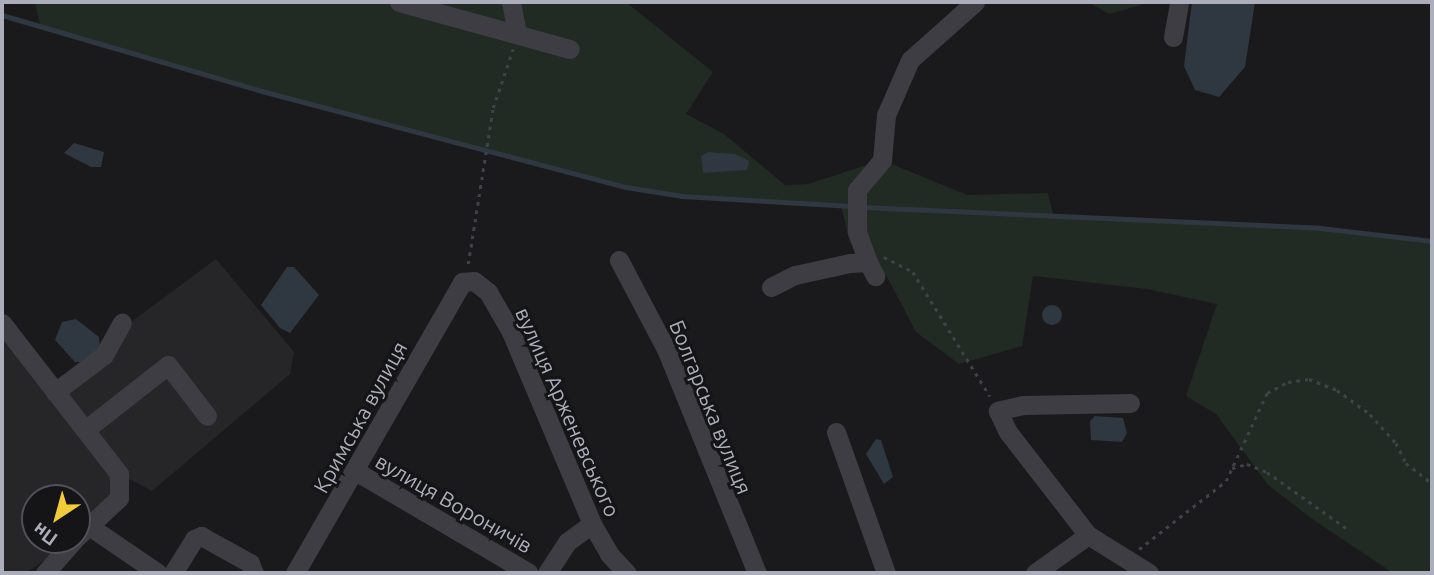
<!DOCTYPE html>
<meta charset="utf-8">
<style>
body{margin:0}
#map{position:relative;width:1434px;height:575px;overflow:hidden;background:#1a1a1c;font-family:Ubuntu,sans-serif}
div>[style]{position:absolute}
.built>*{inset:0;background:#262629}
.green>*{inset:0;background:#212a23}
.water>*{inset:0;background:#2f3740}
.round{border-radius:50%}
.stream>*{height:4.5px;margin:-2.25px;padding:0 2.25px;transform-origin:2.25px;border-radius:2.25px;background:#2f3740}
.path>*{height:2.5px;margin-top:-1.25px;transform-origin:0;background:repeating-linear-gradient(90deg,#404248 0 3.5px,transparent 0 8.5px)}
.minor>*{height:19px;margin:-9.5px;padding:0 9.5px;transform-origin:9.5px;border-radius:9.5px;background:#3d3d43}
span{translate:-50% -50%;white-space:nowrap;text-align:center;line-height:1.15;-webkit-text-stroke:6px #151417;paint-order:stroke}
.street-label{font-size:21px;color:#acafbb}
.frame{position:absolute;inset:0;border:4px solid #acafbb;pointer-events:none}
.north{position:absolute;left:21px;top:484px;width:70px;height:70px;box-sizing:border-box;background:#151417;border:2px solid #515259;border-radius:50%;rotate:216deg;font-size:19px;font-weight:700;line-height:28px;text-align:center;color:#acafbb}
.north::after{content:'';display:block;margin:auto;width:24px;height:32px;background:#f2cb3b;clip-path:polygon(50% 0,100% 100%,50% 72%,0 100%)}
</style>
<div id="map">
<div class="built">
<div style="clip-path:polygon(216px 259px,294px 352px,290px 374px,152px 491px,119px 474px,119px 498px,77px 537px,77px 498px,35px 498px,35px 540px,74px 540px,26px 573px,2px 573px,2px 323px,55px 392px,123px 328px)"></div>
</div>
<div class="green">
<div style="clip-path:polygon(35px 2px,626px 2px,713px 72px,686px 114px,724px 134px,785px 185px,808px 184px,882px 160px,967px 195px,1048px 193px,1053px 214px,1320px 228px,1432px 241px,1432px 573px,1393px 573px,1315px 521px,1268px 485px,1216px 414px,1186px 396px,1217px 304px,1147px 289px,1033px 276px,1022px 346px,959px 364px,916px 332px,886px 275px,875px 276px,862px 248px,850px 243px,841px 206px,682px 196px,626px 187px,262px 91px,40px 25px)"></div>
<div style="clip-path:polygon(1088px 2px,1152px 2px,1109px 14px)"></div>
</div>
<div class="water">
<div style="clip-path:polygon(1192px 2px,1255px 2px,1245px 67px,1219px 97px,1195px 90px,1184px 66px)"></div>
<div style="clip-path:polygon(74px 143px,104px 152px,101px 167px,91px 167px,64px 153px)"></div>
<div style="clip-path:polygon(708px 152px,735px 154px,749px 161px,747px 170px,703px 173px,701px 156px)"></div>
<div style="clip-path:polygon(287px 267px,294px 267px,319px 295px,290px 333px,280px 328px,261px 305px)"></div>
<div class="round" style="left:1042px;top:305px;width:20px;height:20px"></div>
<div style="clip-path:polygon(76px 319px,99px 337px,100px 347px,83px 362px,75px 362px,55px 340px,62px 322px)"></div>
<div style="clip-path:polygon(1095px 416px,1123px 418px,1127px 433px,1122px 442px,1091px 440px,1090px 421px)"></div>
<div style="clip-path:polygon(876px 439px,881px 440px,893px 477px,884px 484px,866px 454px)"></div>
</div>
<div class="stream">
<div style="left:2px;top:15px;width:271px;rotate:16.3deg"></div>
<div style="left:262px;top:91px;width:376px;rotate:14.8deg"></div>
<div style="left:626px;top:187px;width:57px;rotate:9.1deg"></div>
<div style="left:682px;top:196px;width:170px;rotate:3.4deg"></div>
<div style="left:864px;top:207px;width:456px;rotate:2.6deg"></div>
<div style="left:1320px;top:228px;width:113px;rotate:6.6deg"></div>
</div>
<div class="path">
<div style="left:884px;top:257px;width:33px;rotate:27deg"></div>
<div style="left:913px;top:272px;width:146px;rotate:58.2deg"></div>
<div style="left:468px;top:264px;width:158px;rotate:-80.9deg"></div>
<div style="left:493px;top:108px;width:62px;rotate:-71.3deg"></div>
<div style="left:1232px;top:468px;width:16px;rotate:-15deg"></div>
<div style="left:1247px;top:464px;width:22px;rotate:22deg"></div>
<div style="left:1267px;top:472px;width:97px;rotate:35.3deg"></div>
<div style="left:1139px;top:549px;width:110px;rotate:-38deg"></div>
<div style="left:1226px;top:481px;width:97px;rotate:-65deg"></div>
<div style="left:1267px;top:393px;width:24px;rotate:-28deg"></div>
<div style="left:1288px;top:382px;width:21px;rotate:-8deg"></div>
<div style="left:1309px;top:379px;width:30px;rotate:21deg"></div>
<div style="left:1337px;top:390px;width:41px;rotate:36deg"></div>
<div style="left:1370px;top:414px;width:39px;rotate:48deg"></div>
<div style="left:1396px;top:443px;width:22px;rotate:63deg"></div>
<div style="left:1406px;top:463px;width:33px;rotate:38deg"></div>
</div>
<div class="minor">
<div style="left:399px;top:2px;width:177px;rotate:15.4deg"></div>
<div style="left:511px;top:2px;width:32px;rotate:79deg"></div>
<div style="left:1173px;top:37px;width:36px;rotate:-80deg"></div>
<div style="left:619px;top:260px;width:101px;rotate:62.2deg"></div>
<div style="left:666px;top:349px;width:242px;rotate:67.9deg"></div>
<div style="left:868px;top:262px;width:33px;rotate:-110deg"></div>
<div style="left:857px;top:231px;width:41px;rotate:-90deg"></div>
<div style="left:857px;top:190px;width:39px;rotate:-50deg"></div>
<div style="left:882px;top:160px;width:45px;rotate:-84.9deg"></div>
<div style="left:886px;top:115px;width:60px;rotate:-66.4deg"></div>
<div style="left:910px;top:60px;width:87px;rotate:-41.7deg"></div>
<div style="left:771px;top:287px;width:27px;rotate:-27deg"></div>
<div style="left:795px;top:275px;width:56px;rotate:-12.3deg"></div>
<div style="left:850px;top:263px;width:18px;rotate:-3deg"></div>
<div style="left:868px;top:262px;width:16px;rotate:63deg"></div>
<div style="left:2px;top:323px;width:191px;rotate:52.2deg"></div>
<div style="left:119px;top:474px;width:24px;rotate:90deg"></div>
<div style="left:119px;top:498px;width:57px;rotate:137.1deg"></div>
<div style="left:55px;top:392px;width:61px;rotate:-37.1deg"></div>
<div style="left:104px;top:355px;width:37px;rotate:-61deg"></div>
<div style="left:1130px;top:403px;width:107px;rotate:178.9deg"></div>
<div style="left:1023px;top:405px;width:26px;rotate:167deg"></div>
<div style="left:998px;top:411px;width:23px;rotate:65deg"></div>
<div style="left:1008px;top:432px;width:130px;rotate:52.2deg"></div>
<div style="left:1088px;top:535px;width:72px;rotate:31.9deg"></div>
<div style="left:85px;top:430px;width:105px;rotate:-38.1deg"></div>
<div style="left:168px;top:365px;width:64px;rotate:52.6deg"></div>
<div style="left:836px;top:432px;width:150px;rotate:70.5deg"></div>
<div style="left:357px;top:472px;width:199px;rotate:30.4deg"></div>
<div style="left:89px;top:526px;width:83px;rotate:34.3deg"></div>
<div style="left:45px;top:573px;width:44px;rotate:-48.7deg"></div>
<div style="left:173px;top:573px;width:40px;rotate:-58deg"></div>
<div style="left:194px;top:539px;width:8px;rotate:-23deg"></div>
<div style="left:201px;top:536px;width:56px;rotate:28.9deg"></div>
<div style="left:250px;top:563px;width:11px;rotate:68deg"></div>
<div style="left:295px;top:573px;width:336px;rotate:-60.1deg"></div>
<div style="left:462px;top:282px;width:12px;rotate:-5deg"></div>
<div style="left:474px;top:281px;width:18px;rotate:38deg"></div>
<div style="left:488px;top:292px;width:46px;rotate:60.1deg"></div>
<div style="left:511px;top:332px;width:208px;rotate:67.1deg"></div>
<div style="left:592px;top:524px;width:34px;rotate:60deg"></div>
<div style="left:609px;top:554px;width:26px;rotate:47deg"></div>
<div style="left:547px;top:573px;width:37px;rotate:-57deg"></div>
<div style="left:567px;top:542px;width:31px;rotate:-36deg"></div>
<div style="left:1035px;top:573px;width:65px;rotate:-35.6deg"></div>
</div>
<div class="street-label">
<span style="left:711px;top:407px;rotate:68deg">Болгарська вулиця</span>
<span style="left:568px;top:412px;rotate:66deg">вулиця Арженевського</span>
<span style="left:360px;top:417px;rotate:-61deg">Кримська вулиця</span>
<span style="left:454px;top:503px;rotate:30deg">вулиця Вороничів</span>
</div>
<div class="frame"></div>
<div class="north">Пн</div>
</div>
